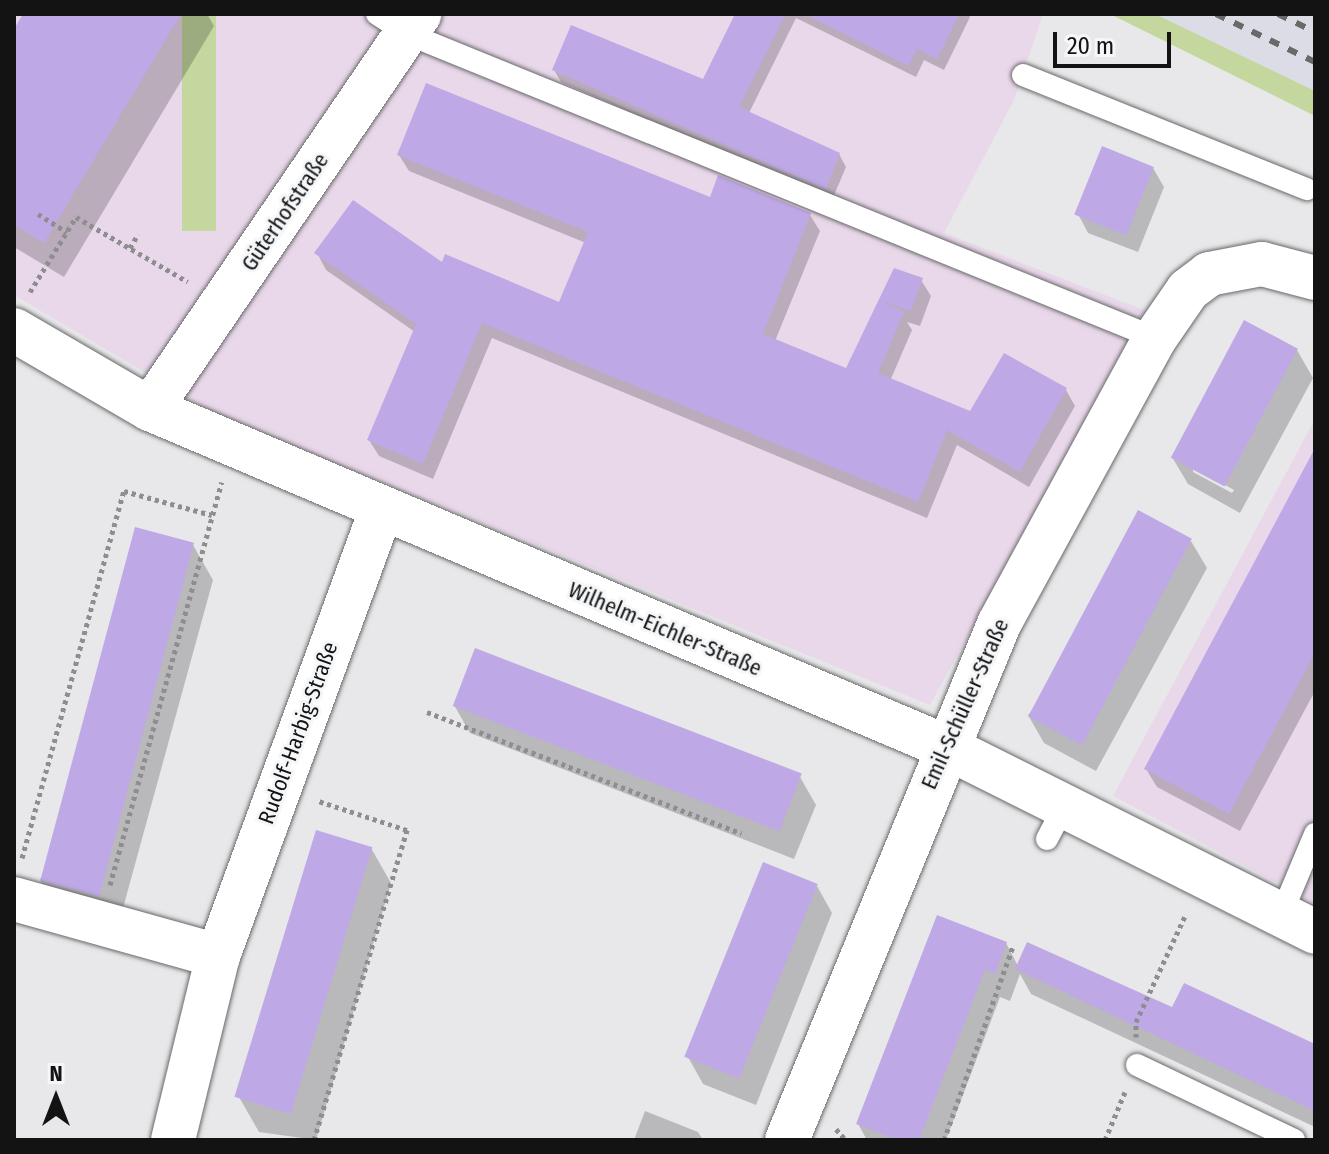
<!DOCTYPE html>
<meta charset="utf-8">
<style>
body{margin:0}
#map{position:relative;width:1329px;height:1154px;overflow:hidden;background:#e8e8ea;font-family:"Fira Sans Condensed",sans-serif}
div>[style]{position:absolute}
.industrial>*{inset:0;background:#e9d8ea}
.built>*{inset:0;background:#dbdce5}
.green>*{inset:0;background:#c3d79e;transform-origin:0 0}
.shadow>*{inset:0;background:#0003}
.building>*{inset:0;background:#bfa8e6;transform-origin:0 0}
.path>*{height:5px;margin-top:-2.5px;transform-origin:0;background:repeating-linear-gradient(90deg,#8e8e90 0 4px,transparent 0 8px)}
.roads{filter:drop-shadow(0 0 2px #69696b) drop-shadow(0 0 2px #69696b)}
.service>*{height:22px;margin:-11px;padding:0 11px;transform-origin:11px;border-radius:11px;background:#fff}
.minor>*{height:44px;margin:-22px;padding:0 22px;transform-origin:22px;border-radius:22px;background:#fff}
.tertiary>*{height:44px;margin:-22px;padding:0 22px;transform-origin:22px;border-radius:22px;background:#fff}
.rail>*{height:6px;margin-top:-3px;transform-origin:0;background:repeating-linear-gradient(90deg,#69696a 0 10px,transparent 0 20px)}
span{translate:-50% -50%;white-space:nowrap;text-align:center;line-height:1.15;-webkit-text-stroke:6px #f5f6f8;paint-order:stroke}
.street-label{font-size:22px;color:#131314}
.frame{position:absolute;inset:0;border:16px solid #131314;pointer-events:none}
.north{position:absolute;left:16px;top:1058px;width:80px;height:80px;-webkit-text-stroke:6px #f5f6f8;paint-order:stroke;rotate:0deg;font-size:22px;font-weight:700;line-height:32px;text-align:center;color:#131314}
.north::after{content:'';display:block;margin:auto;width:28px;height:36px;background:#131314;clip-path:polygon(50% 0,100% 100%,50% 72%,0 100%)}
.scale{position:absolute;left:1053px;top:32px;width:118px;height:36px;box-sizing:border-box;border:4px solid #131314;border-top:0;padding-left:10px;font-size:24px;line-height:28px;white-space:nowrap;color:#131314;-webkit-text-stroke:6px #f5f6f8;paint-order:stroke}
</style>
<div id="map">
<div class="industrial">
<div style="clip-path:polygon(14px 14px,1043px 14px,1014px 100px,944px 233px,1147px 311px,930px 705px,217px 415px,14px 295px)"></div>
<div style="clip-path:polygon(1315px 419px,1315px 903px,1113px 796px)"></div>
</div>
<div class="built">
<div style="clip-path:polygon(1155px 14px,1315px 14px,1315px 91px)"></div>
</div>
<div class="green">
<div style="left:182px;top:14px;width:34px;height:217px"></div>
<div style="clip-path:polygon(1110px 14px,1155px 14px,1315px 91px,1315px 116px)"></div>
</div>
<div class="shadow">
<div style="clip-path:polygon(25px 14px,207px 14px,214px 26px,64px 277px,14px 247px,14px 33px)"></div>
<div style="clip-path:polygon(737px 14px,969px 14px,970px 17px,944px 70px,924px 60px,916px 77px,796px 18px,749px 113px,839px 154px,846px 167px,832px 200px,561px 82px,554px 70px,704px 81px)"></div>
<div style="clip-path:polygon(399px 155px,810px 215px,820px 231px,775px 341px,847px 371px,895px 270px,921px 280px,931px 296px,920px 326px,907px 322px,912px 330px,890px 381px,971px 414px,1066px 390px,1075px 406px,1029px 487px,957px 445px,927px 518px,492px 338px,433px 479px,379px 456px,369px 440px,415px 332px,326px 270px,317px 253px,443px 265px,560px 304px,586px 243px,409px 171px)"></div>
<div style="clip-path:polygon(1153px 168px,1164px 187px,1138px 252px,1088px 233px,1078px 214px)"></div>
<div style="clip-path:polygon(evenodd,1297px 350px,1313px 378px,1240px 513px,1188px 484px,1172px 457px,1297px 350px,1193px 467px,1234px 490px,1232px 493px,1193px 472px,1193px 467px)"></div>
<div style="clip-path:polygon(1315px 452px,1315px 691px,1240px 831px,1157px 787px,1146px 769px)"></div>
<div style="clip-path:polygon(1191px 541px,1207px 568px,1096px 771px,1044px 743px,1028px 715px)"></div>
<div style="clip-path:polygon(193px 545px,213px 580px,117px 930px,60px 914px,40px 880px)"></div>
<div style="clip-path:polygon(454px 705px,800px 777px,816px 805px,794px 859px,470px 733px)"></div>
<div style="clip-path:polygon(371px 848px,391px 883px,316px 1140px,259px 1132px,239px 1097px)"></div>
<div style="clip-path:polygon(817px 886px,832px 913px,756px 1105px,703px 1084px,688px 1057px)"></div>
<div style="clip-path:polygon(1006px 943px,1018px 966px,1315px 1046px,1315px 1127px,1031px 994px,1020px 974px,1010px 1001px,1000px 997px,946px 1140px,867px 1140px,858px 1124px)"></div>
<div style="clip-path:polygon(645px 1111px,698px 1132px,703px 1140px,634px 1140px)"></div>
</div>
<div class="building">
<div style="clip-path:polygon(23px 14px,181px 14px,44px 243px,14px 225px,14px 29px)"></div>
<div style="clip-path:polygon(735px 14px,786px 14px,739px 107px,840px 153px,826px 189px,552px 70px,571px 25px,703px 79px)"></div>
<div style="clip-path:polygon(804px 14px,959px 14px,937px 59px,917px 49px,909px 66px)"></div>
<div style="clip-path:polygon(426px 83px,710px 197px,718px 175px,811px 213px,763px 334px,846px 368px,894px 268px,923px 278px,911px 311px,884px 302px,904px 312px,878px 373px,970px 411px,1004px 353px,1067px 388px,1020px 472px,947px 430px,918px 502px,482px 323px,423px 464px,367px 440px,416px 324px,314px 253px,353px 200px,442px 262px,445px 254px,559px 302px,588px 232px,397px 155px)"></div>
<div style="left:1102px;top:146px;width:56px;height:74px;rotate:22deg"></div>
<div style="left:1244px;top:320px;width:61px;height:156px;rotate:28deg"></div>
<div style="clip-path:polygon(1315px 448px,1315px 653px,1229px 814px,1144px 769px)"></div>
<div style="left:1138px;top:510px;width:61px;height:234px;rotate:28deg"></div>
<div style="left:135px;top:527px;width:61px;height:366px;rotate:15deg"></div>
<div style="left:475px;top:648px;width:350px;height:62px;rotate:21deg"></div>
<div style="left:316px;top:830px;width:59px;height:279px;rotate:17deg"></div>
<div style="left:763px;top:862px;width:59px;height:210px;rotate:22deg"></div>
<div style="clip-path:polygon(937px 915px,1007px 942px,995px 974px,985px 970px,919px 1140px,898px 1140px,856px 1124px)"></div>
<div style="clip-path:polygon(1027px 942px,1172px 1007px,1184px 983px,1315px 1044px,1315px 1111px,1015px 969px)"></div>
</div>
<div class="path">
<div style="left:38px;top:214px;width:34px;rotate:32deg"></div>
<div style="left:130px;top:248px;width:16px;rotate:-60deg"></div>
<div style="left:30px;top:292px;width:88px;rotate:-58.5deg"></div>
<div style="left:76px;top:217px;width:129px;rotate:30.1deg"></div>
<div style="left:427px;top:712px;width:337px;rotate:21.1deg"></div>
<div style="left:22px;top:858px;width:381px;rotate:-74.5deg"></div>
<div style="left:124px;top:491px;width:91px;rotate:15.3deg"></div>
<div style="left:110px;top:885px;width:418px;rotate:-74.5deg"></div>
<div style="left:1136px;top:1037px;width:15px;rotate:-90deg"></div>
<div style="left:1136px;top:1022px;width:119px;rotate:-65.2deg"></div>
<div style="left:836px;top:1129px;width:15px;rotate:48deg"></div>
<div style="left:314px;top:1140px;width:324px;rotate:-73.3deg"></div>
<div style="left:407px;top:830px;width:96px;rotate:-161.8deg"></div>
<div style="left:944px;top:1140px;width:206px;rotate:-70.4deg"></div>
<div style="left:1105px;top:1140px;width:52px;rotate:-67.4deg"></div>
</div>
<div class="roads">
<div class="service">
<div style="left:377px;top:14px;width:37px;rotate:33deg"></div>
<div style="left:408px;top:34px;width:806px;rotate:22.14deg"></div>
<div style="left:1023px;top:75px;width:306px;rotate:21.9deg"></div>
<div style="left:1047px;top:839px;width:41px;rotate:-62.2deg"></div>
<div style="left:1281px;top:915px;width:88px;rotate:-67.2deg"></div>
<div style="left:1137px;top:1065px;width:174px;rotate:25.5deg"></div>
</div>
<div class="minor">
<div style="left:14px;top:330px;width:157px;rotate:30.2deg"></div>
<div style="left:150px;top:409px;width:863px;rotate:23deg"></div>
<div style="left:944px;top:746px;width:415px;rotate:26.6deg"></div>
<div style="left:150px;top:409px;width:478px;rotate:-55.7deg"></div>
<div style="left:14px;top:899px;width:212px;rotate:15.6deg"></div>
<div style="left:173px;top:1140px;width:189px;rotate:-76.3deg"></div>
<div style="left:218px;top:956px;width:475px;rotate:-69.9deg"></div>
</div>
<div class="tertiary">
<div style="left:787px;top:1140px;width:558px;rotate:-67.66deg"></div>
<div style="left:999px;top:624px;width:326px;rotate:-61.4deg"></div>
<div style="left:1155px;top:338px;width:58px;rotate:-55.5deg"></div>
<div style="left:1188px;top:290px;width:26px;rotate:-37deg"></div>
<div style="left:1209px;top:274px;width:54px;rotate:-10.7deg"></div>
<div style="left:1262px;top:264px;width:55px;rotate:14.8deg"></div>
</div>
</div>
<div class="rail">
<div style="left:1216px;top:14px;width:110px;rotate:25.9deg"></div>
<div style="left:1278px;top:14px;width:41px;rotate:25.9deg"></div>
</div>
<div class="street-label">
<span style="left:285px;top:212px;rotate:-56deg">Güterhofstraße</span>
<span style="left:665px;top:629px;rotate:23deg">Wilhelm-Eichler-Straße</span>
<span style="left:965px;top:704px;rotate:-66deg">Emil-Schüller-Straße</span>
<span style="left:298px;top:733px;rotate:-70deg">Rudolf-Harbig-Straße</span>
</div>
<div class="frame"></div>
<div class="north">N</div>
<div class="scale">20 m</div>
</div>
